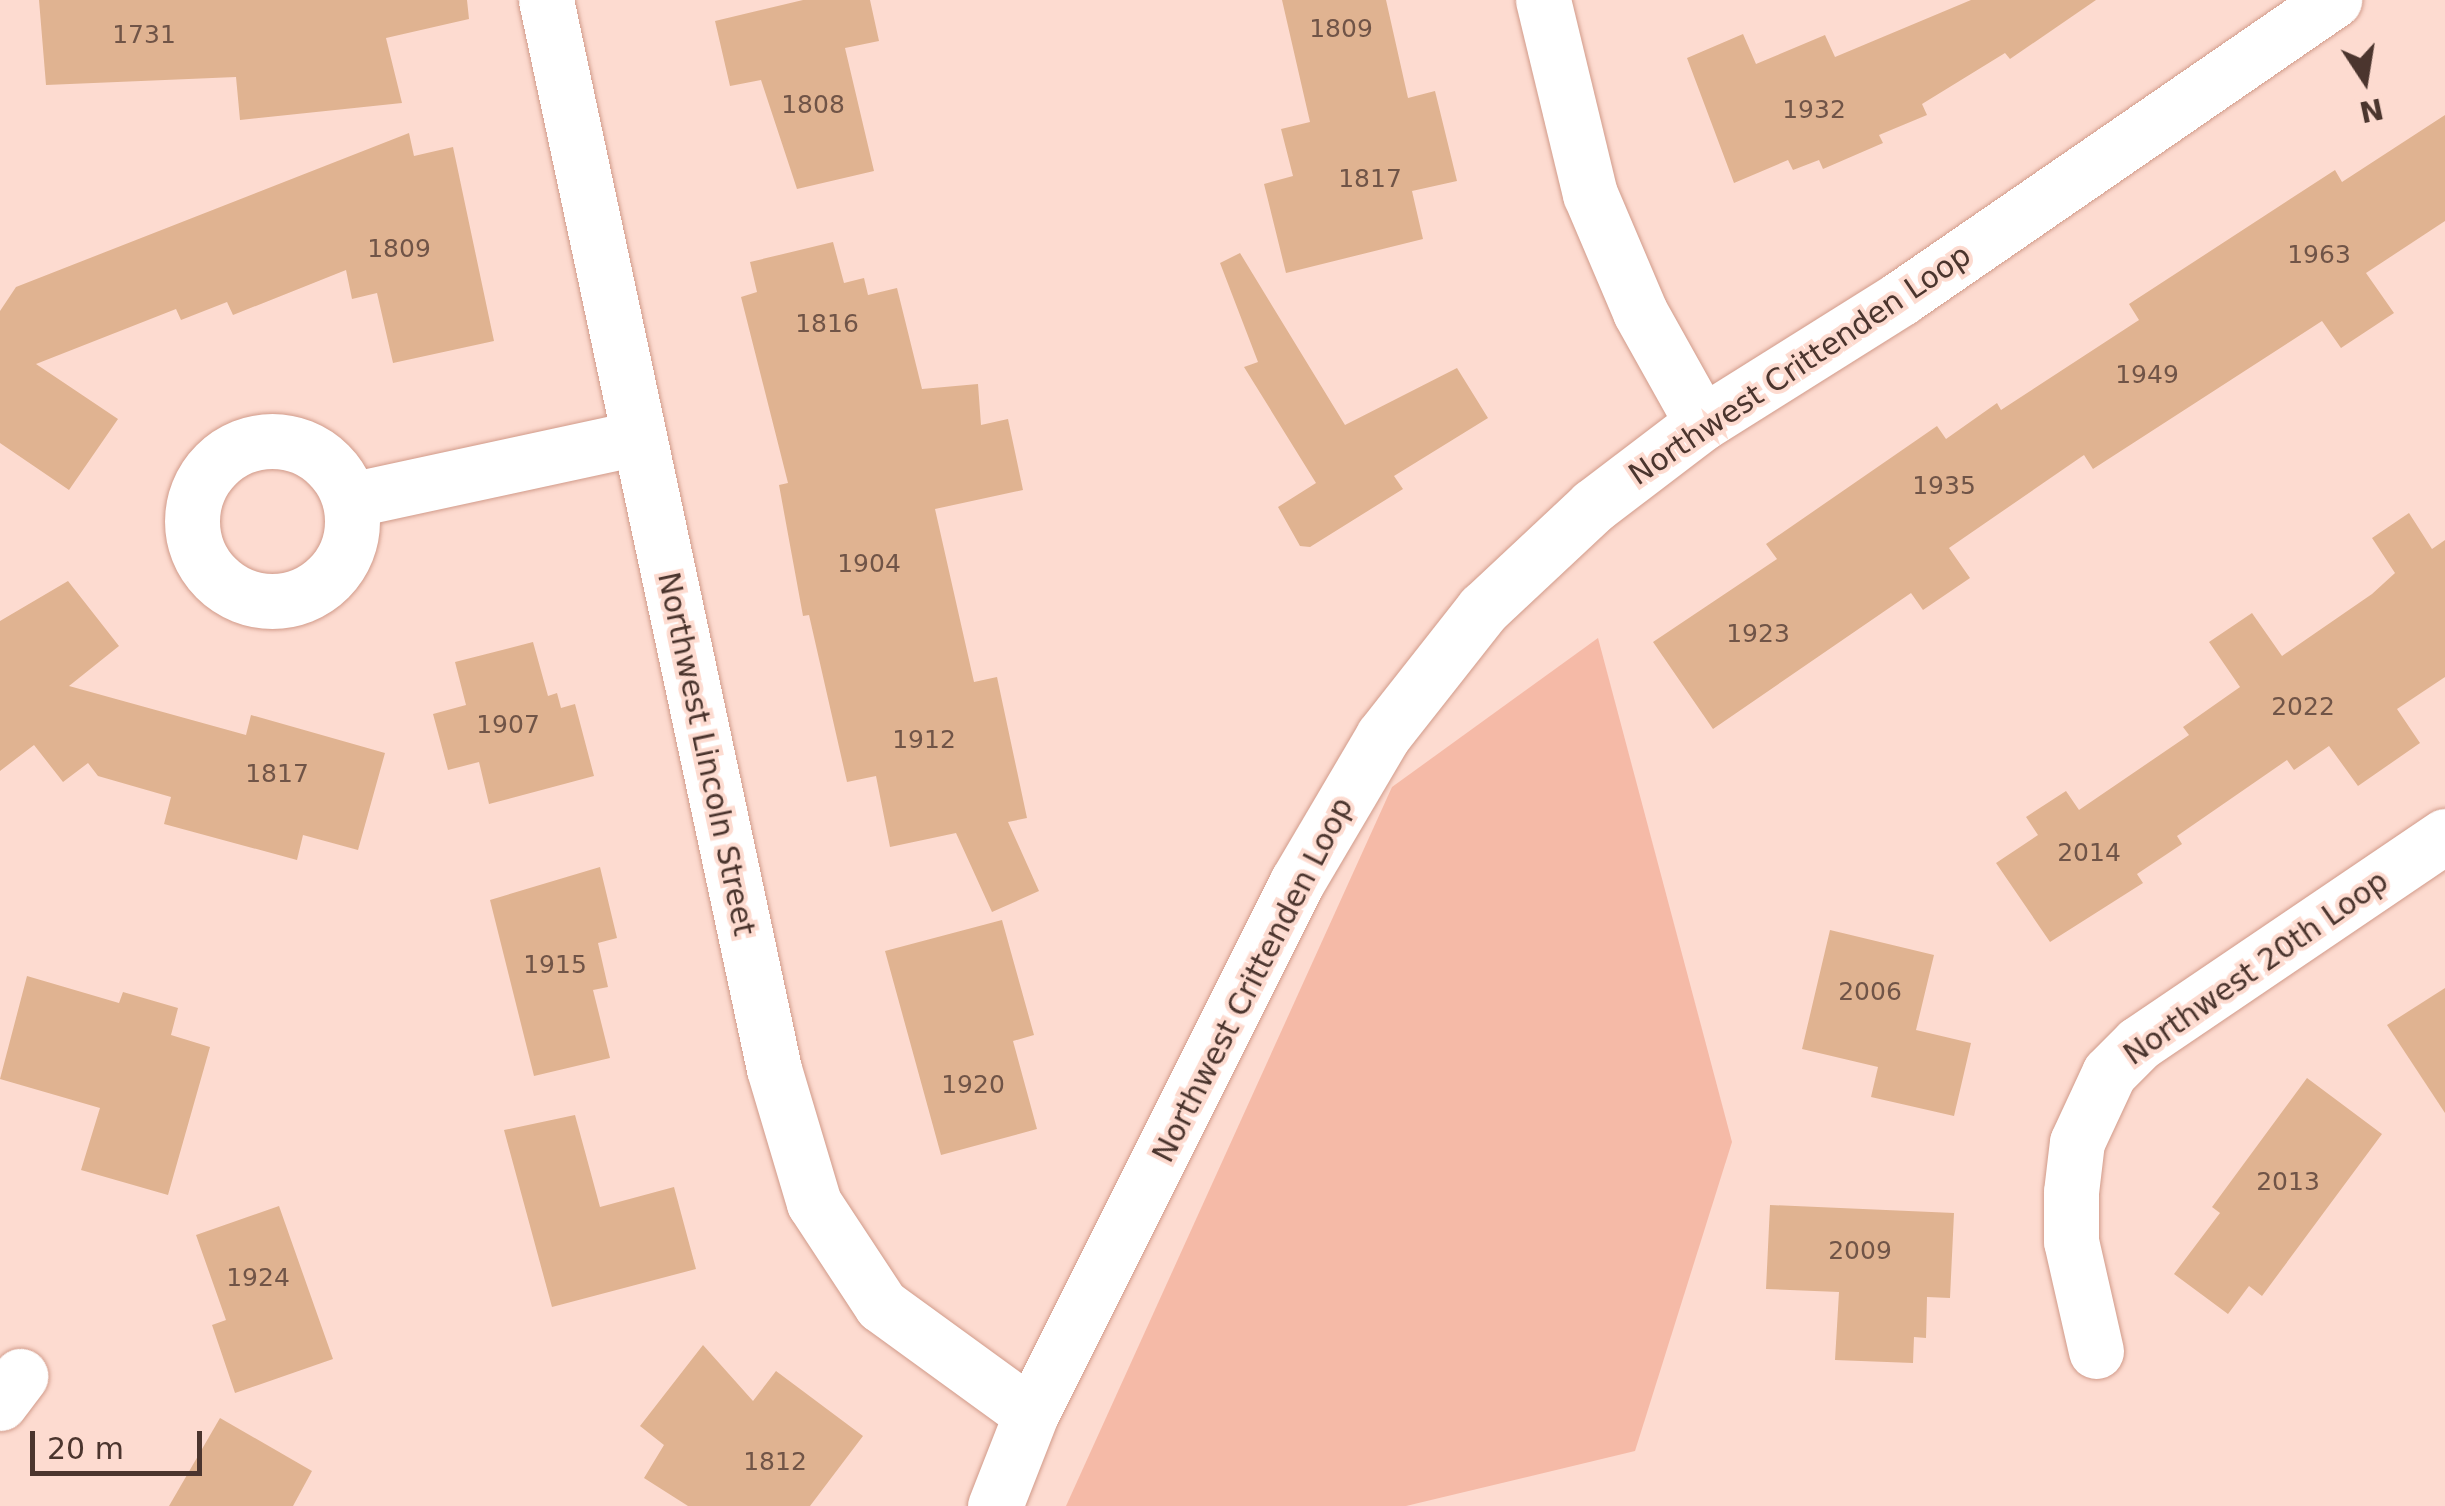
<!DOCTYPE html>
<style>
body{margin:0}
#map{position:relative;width:2445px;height:1506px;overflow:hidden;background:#fddbd0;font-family:"DejaVu Sans",sans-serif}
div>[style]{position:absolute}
.green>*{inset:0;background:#f5baa7}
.building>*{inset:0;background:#e0b391}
.roads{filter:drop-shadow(0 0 2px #d19b8a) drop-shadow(0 0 2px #d19b8a)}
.street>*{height:55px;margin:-27.5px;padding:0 27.5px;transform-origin:27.5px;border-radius:27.5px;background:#fff}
.street>.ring{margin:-27.5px;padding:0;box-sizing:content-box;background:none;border:55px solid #fff;border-radius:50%}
span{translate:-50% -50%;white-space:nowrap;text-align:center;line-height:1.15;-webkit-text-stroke:8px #fddbd0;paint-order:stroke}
.number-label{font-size:25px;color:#705447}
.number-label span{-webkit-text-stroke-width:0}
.street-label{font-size:30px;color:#4b352e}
.north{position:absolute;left:2315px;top:30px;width:100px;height:100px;-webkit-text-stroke:8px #fddbd0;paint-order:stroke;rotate:168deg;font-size:28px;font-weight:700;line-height:40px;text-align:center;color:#4b352e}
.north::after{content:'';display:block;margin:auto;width:35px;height:45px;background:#4b352e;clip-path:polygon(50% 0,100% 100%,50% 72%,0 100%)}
.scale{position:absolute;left:30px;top:1431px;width:172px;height:45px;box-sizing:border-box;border:5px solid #4b352e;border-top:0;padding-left:12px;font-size:30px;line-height:35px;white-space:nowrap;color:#4b352e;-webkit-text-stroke:8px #fddbd0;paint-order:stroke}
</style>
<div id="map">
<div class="green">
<div style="clip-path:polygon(1598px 638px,1732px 1142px,1635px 1451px,1406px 1506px,1066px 1506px,1392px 787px)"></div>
</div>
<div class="building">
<div style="clip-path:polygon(39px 0,467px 0,469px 19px,386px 38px,402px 103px,240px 120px,236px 77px,46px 85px)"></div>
<div style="clip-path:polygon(803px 0,870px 0,879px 41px,845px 48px,874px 171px,797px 189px,761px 80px,730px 86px,715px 21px)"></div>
<div style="clip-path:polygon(1282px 0,1386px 0,1408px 98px,1435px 91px,1457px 181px,1412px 191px,1423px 239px,1286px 273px,1264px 184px,1293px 176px,1281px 129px,1310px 122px)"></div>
<div style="clip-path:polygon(1971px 0,2096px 0,2010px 59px,2005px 53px,1922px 104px,1927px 115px,1879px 135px,1883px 143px,1823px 169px,1819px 160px,1793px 170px,1788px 160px,1734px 183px,1687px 58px,1743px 34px,1756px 64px,1825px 35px,1835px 57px)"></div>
<div style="clip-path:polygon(2445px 115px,2445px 221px,2366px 273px,2394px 313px,2341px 348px,2322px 321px,2093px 469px,2084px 455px,1949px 548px,1970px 578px,1923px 610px,1911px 593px,1713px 729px,1653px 642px,1777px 559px,1766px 544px,1937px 426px,1946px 439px,1997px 403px,2001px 410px,2139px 320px,2129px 304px,2335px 170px,2342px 182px)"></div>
<div style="clip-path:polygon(409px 133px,414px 156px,453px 147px,494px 341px,393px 363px,377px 293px,352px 299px,346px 270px,233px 315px,227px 302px,181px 320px,176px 309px,36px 364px,118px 419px,69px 490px,0 443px,0 311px,16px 287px)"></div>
<div style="clip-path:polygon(833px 242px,844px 283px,864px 278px,868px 295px,897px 288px,922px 389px,978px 384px,981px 425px,1008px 419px,1023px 490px,935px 509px,974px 682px,997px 677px,1027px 818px,1008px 822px,1039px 891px,992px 912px,956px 833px,890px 847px,876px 776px,847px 782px,809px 615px,803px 616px,779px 485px,788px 483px,741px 297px,757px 292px,750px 262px)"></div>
<div style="clip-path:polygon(1240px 253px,1345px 425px,1457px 368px,1488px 418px,1394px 476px,1403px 489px,1310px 547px,1300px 546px,1278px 507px,1316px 483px,1244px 367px,1258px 362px,1220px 263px)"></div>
<div style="clip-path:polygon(2409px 513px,2432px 549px,2445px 540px,2445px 677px,2397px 709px,2420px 743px,2358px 786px,2329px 746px,2294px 770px,2287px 760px,2177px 836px,2182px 844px,2137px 874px,2143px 883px,2050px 942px,1996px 863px,2038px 835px,2026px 817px,2066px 791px,2079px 810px,2189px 735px,2183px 727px,2240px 687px,2209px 642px,2252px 613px,2282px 656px,2372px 594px,2395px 573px,2372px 538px)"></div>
<div style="clip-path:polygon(68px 581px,119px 646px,69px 686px,246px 735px,251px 715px,385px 753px,358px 850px,303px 835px,297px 860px,164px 824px,171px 797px,98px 776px,88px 763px,63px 782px,34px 745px,0 771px,0 621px)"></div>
<div style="clip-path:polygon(533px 642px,548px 696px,557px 693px,561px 708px,575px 704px,594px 776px,489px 804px,479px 762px,448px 770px,433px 714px,466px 705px,455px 662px)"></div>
<div style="clip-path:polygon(600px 867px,617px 938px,598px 943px,608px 987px,593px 990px,610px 1058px,534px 1076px,490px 900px)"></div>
<div style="clip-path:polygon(1002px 920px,1034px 1035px,1013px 1041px,1037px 1129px,941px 1155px,885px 951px)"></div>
<div style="clip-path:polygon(1830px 930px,1934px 955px,1916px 1030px,1971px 1043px,1954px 1116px,1871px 1097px,1878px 1067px,1802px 1049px)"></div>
<div style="clip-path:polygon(27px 976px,119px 1003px,123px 992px,178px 1008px,171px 1035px,210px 1047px,168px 1195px,81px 1170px,100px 1108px,0 1079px)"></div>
<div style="clip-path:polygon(2445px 988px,2445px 1113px,2387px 1025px)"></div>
<div style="clip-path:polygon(2307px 1078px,2382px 1134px,2262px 1296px,2249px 1286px,2228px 1314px,2174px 1274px,2220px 1213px,2212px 1207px)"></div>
<div style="clip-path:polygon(575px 1115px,600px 1207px,674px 1187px,696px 1269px,552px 1307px,504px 1130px)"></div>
<div style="clip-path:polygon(1770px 1205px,1954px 1213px,1950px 1298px,1927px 1297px,1926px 1338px,1914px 1337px,1913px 1363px,1835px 1360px,1839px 1292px,1766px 1289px)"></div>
<div style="clip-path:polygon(279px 1206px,333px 1359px,235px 1393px,212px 1325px,226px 1320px,196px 1235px)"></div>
<div style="clip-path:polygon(703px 1345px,753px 1401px,776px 1371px,863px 1436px,810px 1506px,688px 1506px,644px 1478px,664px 1445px,640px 1426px)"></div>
<div style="clip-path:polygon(220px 1418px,312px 1471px,293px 1506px,169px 1506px)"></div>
</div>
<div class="roads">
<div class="street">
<div style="left:546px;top:0;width:1093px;rotate:77.96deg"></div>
<div style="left:774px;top:1069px;width:140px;rotate:73.4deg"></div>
<div style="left:814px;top:1203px;width:122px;rotate:56.7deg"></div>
<div style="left:881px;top:1305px;width:185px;rotate:36deg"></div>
<div style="left:1543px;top:0;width:200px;rotate:76.4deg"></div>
<div style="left:1590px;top:194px;width:128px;rotate:67deg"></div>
<div style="left:1640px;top:312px;width:127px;rotate:60.8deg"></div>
<div class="ring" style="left:192px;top:441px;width:105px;height:105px"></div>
<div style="left:350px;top:500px;width:294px;rotate:-12.2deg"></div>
<div style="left:2096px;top:1351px;width:113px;rotate:-102.8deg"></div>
<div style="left:2071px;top:1241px;width:49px;rotate:-90deg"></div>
<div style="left:2071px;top:1192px;width:50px;rotate:-83.2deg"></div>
<div style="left:2077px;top:1142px;width:76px;rotate:-65.1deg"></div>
<div style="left:2109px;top:1073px;width:42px;rotate:-45deg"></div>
<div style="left:2139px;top:1043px;width:369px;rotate:-34.1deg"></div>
<div style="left:0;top:1403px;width:34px;rotate:-53deg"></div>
<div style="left:995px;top:1506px;width:99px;rotate:-68.6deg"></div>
<div style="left:1031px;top:1414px;width:595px;rotate:-63.43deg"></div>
<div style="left:1297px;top:882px;width:169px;rotate:-59.5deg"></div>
<div style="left:1383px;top:736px;width:162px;rotate:-51.8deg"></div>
<div style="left:1483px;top:609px;width:151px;rotate:-43.1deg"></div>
<div style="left:1593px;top:506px;width:137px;rotate:-37.3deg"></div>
<div style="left:1702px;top:423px;width:235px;rotate:-32.1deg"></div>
<div style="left:1901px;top:298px;width:526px;rotate:-34.54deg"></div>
</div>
</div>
<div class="number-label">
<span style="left:1341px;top:29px">1809</span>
<span style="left:144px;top:35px">1731</span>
<span style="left:813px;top:105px">1808</span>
<span style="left:1814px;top:110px">1932</span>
<span style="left:1370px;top:179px">1817</span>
<span style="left:399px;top:249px">1809</span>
<span style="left:2319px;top:255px">1963</span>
<span style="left:827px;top:324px">1816</span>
<span style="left:2147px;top:375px">1949</span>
<span style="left:1944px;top:486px">1935</span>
<span style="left:869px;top:564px">1904</span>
<span style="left:1758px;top:634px">1923</span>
<span style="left:2303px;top:707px">2022</span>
<span style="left:508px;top:725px">1907</span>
<span style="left:924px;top:740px">1912</span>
<span style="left:277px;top:774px">1817</span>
<span style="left:2089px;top:853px">2014</span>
<span style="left:555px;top:965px">1915</span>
<span style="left:1870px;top:992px">2006</span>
<span style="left:973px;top:1085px">1920</span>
<span style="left:2288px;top:1182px">2013</span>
<span style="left:1860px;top:1251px">2009</span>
<span style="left:258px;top:1278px">1924</span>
<span style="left:775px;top:1462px">1812</span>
</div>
<div class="street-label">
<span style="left:1800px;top:365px;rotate:-34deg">Northwest Crittenden Loop</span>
<span style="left:706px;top:754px;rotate:78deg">Northwest Lincoln Street</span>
<span style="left:2256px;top:968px;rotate:-35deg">Northwest 20th Loop</span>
<span style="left:1253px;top:980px;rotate:-63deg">Northwest Crittenden Loop</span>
</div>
<div class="north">N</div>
<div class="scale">20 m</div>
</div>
